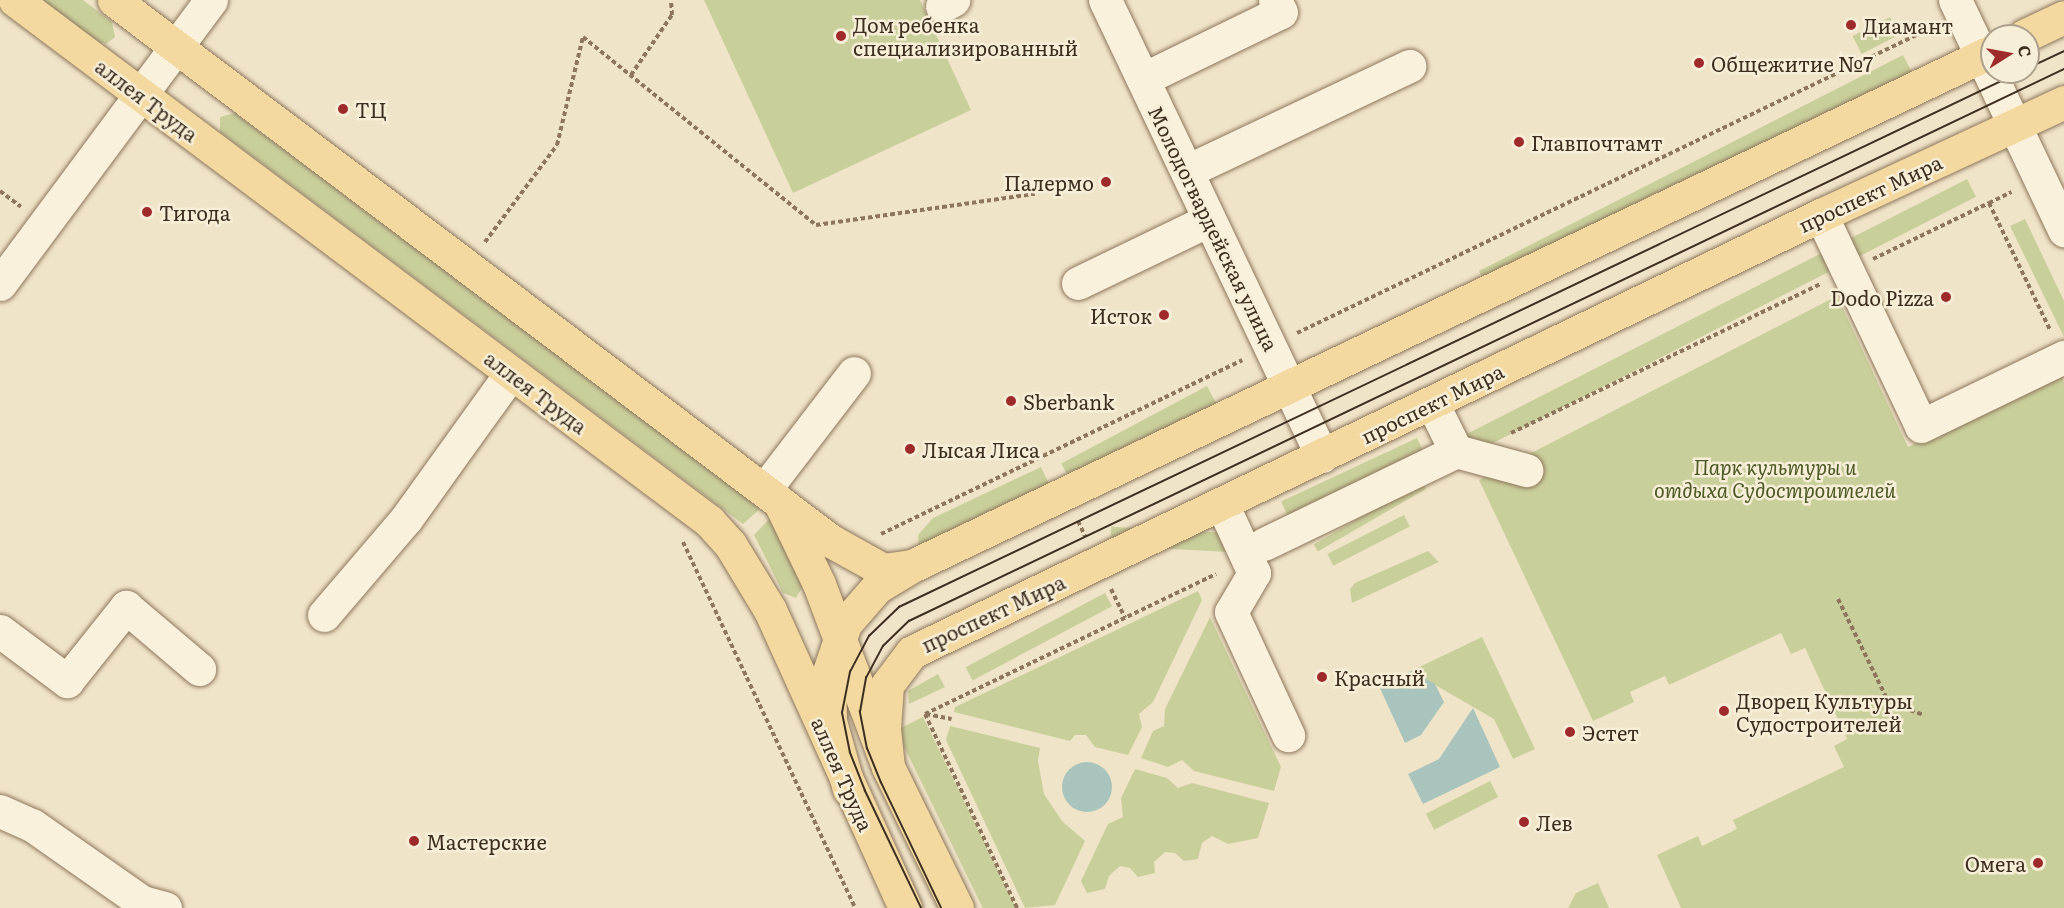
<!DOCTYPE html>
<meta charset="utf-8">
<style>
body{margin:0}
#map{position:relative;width:2064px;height:908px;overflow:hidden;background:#f0e4c8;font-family:Literata,serif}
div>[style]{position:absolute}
.green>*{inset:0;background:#c9cf9b;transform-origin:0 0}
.water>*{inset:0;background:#a9c4bc}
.round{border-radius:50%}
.path>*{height:4px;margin-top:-2px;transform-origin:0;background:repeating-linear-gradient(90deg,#8d765c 0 4.5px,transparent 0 7.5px)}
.roads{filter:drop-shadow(0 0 2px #8d765c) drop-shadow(0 0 2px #8d765c)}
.minor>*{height:33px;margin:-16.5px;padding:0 16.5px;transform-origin:16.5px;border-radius:16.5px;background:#faf1dc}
.major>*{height:33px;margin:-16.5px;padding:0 16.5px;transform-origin:16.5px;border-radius:16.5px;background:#f3d9a0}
.tram>*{height:1.5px;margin:-0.75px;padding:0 0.75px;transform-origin:0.75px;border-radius:0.75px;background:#3d2e20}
.dots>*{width:16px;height:16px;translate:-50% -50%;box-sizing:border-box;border:3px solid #f7eed8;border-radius:50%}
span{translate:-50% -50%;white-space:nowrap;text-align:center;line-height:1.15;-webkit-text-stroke:5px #f7eed8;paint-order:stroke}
.poi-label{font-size:20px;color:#3d2e20}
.left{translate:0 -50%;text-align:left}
.right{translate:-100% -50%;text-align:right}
.street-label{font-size:20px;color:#3d2e20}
.park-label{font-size:20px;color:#4d5a26;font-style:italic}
.north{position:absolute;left:1980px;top:24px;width:60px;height:60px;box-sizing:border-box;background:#f7eed8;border:2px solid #ada18e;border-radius:50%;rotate:79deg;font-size:16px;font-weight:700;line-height:24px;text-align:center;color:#3d2e20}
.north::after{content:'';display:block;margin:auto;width:21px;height:27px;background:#9e2a2b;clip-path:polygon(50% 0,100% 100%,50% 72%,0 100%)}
</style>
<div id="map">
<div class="green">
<div style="clip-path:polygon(43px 0,83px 0,112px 22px,115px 37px,106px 44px,98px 42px)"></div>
<div style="clip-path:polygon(704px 0,920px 0,971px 110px,793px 193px)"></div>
<div style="left:1890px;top:17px;width:20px;height:42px;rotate:63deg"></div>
<div style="left:1903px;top:55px;width:25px;height:476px;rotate:63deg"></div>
<div style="clip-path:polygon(235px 113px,761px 508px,743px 524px,220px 132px,220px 117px)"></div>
<div style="left:1967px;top:179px;width:20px;height:572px;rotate:63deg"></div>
<div style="clip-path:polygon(2025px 219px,2064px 301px,2064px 337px,2010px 226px)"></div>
<div style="clip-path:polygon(1837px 296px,1908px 447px,2060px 373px,2064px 382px,2064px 908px,1681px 908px,1657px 855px,1698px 836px,1702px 846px,1737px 829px,1733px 820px,1844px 767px,1834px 746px,1847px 739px,1805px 648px,1791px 654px,1781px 633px,1669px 685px,1665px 676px,1630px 692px,1634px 702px,1593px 721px,1479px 480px)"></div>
<div style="left:1207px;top:386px;width:24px;height:165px;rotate:62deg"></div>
<div style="left:1417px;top:438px;width:23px;height:150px;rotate:65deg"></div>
<div style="clip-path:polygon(1041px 467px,1051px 488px,919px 550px,918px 535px,933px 518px)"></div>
<div style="left:1422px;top:482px;width:8px;height:125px;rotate:60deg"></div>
<div style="left:1404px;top:515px;width:13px;height:86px;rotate:63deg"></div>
<div style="clip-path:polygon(771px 517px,803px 586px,796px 598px,783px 593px,754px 535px)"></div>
<div style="left:1229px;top:533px;width:19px;height:118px;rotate:93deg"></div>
<div style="clip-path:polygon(1428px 551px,1439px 562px,1352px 603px,1350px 589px,1355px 583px)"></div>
<div style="clip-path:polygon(1198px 591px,1202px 600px,1153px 702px,1139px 714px,1142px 727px,1128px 755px,1095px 747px,1086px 735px,1075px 735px,1070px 741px,954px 712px,955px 707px)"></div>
<div style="left:1105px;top:593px;width:15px;height:158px;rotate:62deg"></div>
<div style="clip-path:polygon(1210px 617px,1281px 767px,1274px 791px,1194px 771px,1182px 760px,1168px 767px,1141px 758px,1153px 731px,1164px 726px,1165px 709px)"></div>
<div style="clip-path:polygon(1482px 637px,1535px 749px,1513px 759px,1494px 719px,1411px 671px)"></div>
<div style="clip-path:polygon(938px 674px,945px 687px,909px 704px,908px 691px)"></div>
<div style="left:923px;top:717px;width:212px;height:30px;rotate:64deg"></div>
<div style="clip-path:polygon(950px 726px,1040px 748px,1038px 761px,1044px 794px,1062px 821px,1085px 841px,1055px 905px,1025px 908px,946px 740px)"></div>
<div style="clip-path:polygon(1135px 769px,1167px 778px,1178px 788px,1192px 783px,1269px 803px,1258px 838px,1228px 844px,1212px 836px,1202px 843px,1198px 859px,1184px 861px,1175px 853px,1165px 852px,1154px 862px,1155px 873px,1138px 877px,1130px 868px,1120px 866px,1109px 876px,1105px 889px,1087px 893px,1081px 881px,1108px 824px,1123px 817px,1121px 798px)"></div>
<div style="left:1490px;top:781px;width:18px;height:72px;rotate:63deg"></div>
<div style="clip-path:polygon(1598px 883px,1609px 908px,1568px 908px,1576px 893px)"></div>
</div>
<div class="water">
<div style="clip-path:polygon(1411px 671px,1435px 684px,1444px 702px,1421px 735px,1405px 743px,1379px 686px)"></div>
<div style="clip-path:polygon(1473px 708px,1500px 767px,1423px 804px,1408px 774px,1439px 759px)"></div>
<div class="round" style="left:1062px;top:762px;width:50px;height:50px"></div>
</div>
<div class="path">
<div style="left:631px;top:75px;width:73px;rotate:-55.7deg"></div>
<div style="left:672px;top:15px;width:15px;rotate:-94deg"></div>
<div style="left:0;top:191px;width:26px;rotate:37deg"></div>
<div style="left:1989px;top:203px;width:25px;rotate:-26deg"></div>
<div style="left:485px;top:242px;width:121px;rotate:-53.4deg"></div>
<div style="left:557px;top:145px;width:111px;rotate:-76.5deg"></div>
<div style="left:583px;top:37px;width:299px;rotate:38.9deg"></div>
<div style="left:816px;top:225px;width:221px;rotate:-8.1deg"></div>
<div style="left:1873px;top:259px;width:129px;rotate:-25.8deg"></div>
<div style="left:1989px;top:203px;width:141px;rotate:64.3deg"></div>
<div style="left:1297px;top:333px;width:706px;rotate:-25.69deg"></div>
<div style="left:1511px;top:433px;width:344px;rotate:-25.7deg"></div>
<div style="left:1078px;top:521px;width:17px;rotate:65deg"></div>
<div style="left:881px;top:534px;width:401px;rotate:-25.7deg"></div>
<div style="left:683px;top:542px;width:404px;rotate:64.8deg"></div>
<div style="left:1111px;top:589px;width:32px;rotate:64deg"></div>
<div style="left:1838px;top:599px;width:116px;rotate:63.9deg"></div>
<div style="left:1889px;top:703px;width:36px;rotate:19deg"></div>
<div style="left:925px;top:714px;width:323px;rotate:-25.7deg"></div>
<div style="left:925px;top:714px;width:215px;rotate:64.6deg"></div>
<div style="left:926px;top:714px;width:26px;rotate:11deg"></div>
</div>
<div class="roads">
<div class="minor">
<div style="left:1105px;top:0;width:505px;rotate:64.55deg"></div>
<div style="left:1955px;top:0;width:255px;rotate:64.6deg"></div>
<div style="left:942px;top:6px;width:13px;rotate:-29deg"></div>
<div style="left:1143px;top:79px;width:153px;rotate:-25.9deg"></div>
<div style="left:1281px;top:12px;width:13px;rotate:-117deg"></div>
<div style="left:1187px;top:171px;width:246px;rotate:-25.3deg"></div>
<div style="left:1821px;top:215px;width:233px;rotate:64.6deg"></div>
<div style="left:1921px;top:426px;width:159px;rotate:-25.8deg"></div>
<div style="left:1078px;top:283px;width:145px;rotate:-25.7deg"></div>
<div style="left:0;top:284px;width:354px;rotate:-53.4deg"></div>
<div style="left:1432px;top:403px;width:54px;rotate:63.4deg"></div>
<div style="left:765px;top:489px;width:146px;rotate:-52.5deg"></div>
<div style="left:1222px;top:504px;width:76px;rotate:65.1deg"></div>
<div style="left:1254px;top:573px;width:45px;rotate:120.5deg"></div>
<div style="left:1231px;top:612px;width:136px;rotate:65.1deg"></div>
<div style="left:1264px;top:544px;width:213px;rotate:-25.8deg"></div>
<div style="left:1456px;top:451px;width:73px;rotate:15.2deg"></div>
<div style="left:324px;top:615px;width:126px;rotate:-49.5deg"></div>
<div style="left:406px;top:519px;width:180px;rotate:-54.3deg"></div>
<div style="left:0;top:631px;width:84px;rotate:36.7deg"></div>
<div style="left:67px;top:681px;width:95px;rotate:-51.4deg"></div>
<div style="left:126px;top:607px;width:96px;rotate:40.3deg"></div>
<div style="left:0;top:811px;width:35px;rotate:24deg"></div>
<div style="left:32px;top:825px;width:134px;rotate:35deg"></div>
<div style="left:142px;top:902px;width:24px;rotate:15deg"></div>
</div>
<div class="major">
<div style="left:15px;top:0;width:868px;rotate:36.9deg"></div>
<div style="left:709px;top:521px;width:31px;rotate:48deg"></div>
<div style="left:730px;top:544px;width:77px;rotate:58.8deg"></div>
<div style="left:770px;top:610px;width:327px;rotate:65.6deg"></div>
<div style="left:114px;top:0;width:898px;rotate:37.04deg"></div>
<div style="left:831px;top:541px;width:60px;rotate:29.1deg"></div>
<div style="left:883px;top:570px;width:27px;rotate:-8deg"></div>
<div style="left:2024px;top:36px;width:44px;rotate:-25.4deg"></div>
<div style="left:782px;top:507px;width:85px;rotate:64.3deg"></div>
<div style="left:819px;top:584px;width:196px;rotate:69.3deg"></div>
<div style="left:888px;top:767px;width:157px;rotate:63.9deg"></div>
<div style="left:888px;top:767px;width:38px;rotate:-96deg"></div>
<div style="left:884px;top:729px;width:44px;rotate:-86.1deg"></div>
<div style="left:887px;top:685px;width:41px;rotate:-52.9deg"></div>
<div style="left:912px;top:652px;width:1009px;rotate:-25.68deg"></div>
<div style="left:1821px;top:215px;width:268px;rotate:-24.9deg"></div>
<div style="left:849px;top:789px;width:71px;rotate:-105.6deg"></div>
<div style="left:830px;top:721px;width:49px;rotate:-91.2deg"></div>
<div style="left:829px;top:672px;width:51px;rotate:-71.6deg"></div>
<div style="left:845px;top:624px;width:49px;rotate:-49.1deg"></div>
<div style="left:877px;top:587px;width:41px;rotate:-31deg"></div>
<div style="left:912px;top:566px;width:1197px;rotate:-25.49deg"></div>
</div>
</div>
<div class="tram">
<div style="left:2028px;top:68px;width:40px;rotate:-25deg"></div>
<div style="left:921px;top:908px;width:130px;rotate:-115.6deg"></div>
<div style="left:865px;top:791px;width:41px;rotate:-111.5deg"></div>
<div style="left:850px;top:753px;width:41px;rotate:-101.3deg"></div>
<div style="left:842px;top:713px;width:42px;rotate:-79deg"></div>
<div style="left:850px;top:672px;width:41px;rotate:-62.2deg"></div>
<div style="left:869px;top:636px;width:42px;rotate:-44deg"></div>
<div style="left:899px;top:607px;width:1242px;rotate:-25.51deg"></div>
<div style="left:941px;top:908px;width:139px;rotate:-115.6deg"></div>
<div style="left:881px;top:783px;width:37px;rotate:-112deg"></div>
<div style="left:867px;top:749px;width:38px;rotate:-101deg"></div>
<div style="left:860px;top:712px;width:35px;rotate:-80deg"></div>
<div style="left:866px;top:678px;width:36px;rotate:-62deg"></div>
<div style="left:883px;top:646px;width:36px;rotate:-44deg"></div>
<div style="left:909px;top:621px;width:1280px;rotate:-25.54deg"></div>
</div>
<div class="dots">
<div style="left:1851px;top:25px;background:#9e2a2b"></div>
<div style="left:841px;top:36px;background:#9e2a2b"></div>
<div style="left:1699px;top:63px;background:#9e2a2b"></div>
<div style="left:343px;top:109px;background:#9e2a2b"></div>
<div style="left:1519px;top:142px;background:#9e2a2b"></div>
<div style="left:1106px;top:182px;background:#9e2a2b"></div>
<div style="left:147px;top:212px;background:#9e2a2b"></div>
<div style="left:1946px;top:297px;background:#9e2a2b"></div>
<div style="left:1164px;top:315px;background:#9e2a2b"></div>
<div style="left:1011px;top:401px;background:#9e2a2b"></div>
<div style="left:910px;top:449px;background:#9e2a2b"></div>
<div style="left:1322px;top:677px;background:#9e2a2b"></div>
<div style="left:1724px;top:711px;background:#9e2a2b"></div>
<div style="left:1570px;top:732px;background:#9e2a2b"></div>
<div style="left:1524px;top:822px;background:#9e2a2b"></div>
<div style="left:414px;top:841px;background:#9e2a2b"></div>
<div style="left:2038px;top:863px;background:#9e2a2b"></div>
</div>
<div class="poi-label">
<span class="left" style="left:853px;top:36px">Дом ребенка<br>специализированный</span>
<span class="left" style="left:1863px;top:25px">Диамант</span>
<span class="left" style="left:1711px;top:63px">Общежитие №7</span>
<span class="left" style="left:355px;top:109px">ТЦ</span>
<span class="left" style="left:1531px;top:142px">Главпочтамт</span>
<span class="right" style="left:1094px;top:182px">Палермо</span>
<span class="left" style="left:159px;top:212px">Тигода</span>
<span class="right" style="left:1934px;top:297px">Dodo Pizza</span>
<span class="right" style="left:1152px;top:315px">Исток</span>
<span class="left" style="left:1023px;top:401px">Sberbank</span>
<span class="left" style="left:922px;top:449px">Лысая Лиса</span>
<span class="left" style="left:1334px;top:677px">Красный</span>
<span class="left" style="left:1736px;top:712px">Дворец Культуры<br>Судостроителей</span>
<span class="left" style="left:1582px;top:732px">Эстет</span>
<span class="left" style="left:1536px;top:822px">Лев</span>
<span class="left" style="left:426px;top:841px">Мастерские</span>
<span class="right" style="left:2026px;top:863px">Омега</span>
</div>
<div class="street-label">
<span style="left:147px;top:100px;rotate:37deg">аллея Труда</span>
<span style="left:1870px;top:193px;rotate:-25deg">проспект Мира</span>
<span style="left:1214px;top:228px;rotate:64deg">Молодогвардейская улица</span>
<span style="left:536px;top:392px;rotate:37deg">аллея Труда</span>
<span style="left:1432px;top:403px;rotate:-26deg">проспект Мира</span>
<span style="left:993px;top:613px;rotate:-25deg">проспект Мира</span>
<span style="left:843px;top:774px;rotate:66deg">аллея Труда</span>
</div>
<div class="park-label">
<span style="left:1775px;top:478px">Парк культуры и<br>отдыха Судостроителей</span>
</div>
<div class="north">С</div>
</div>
